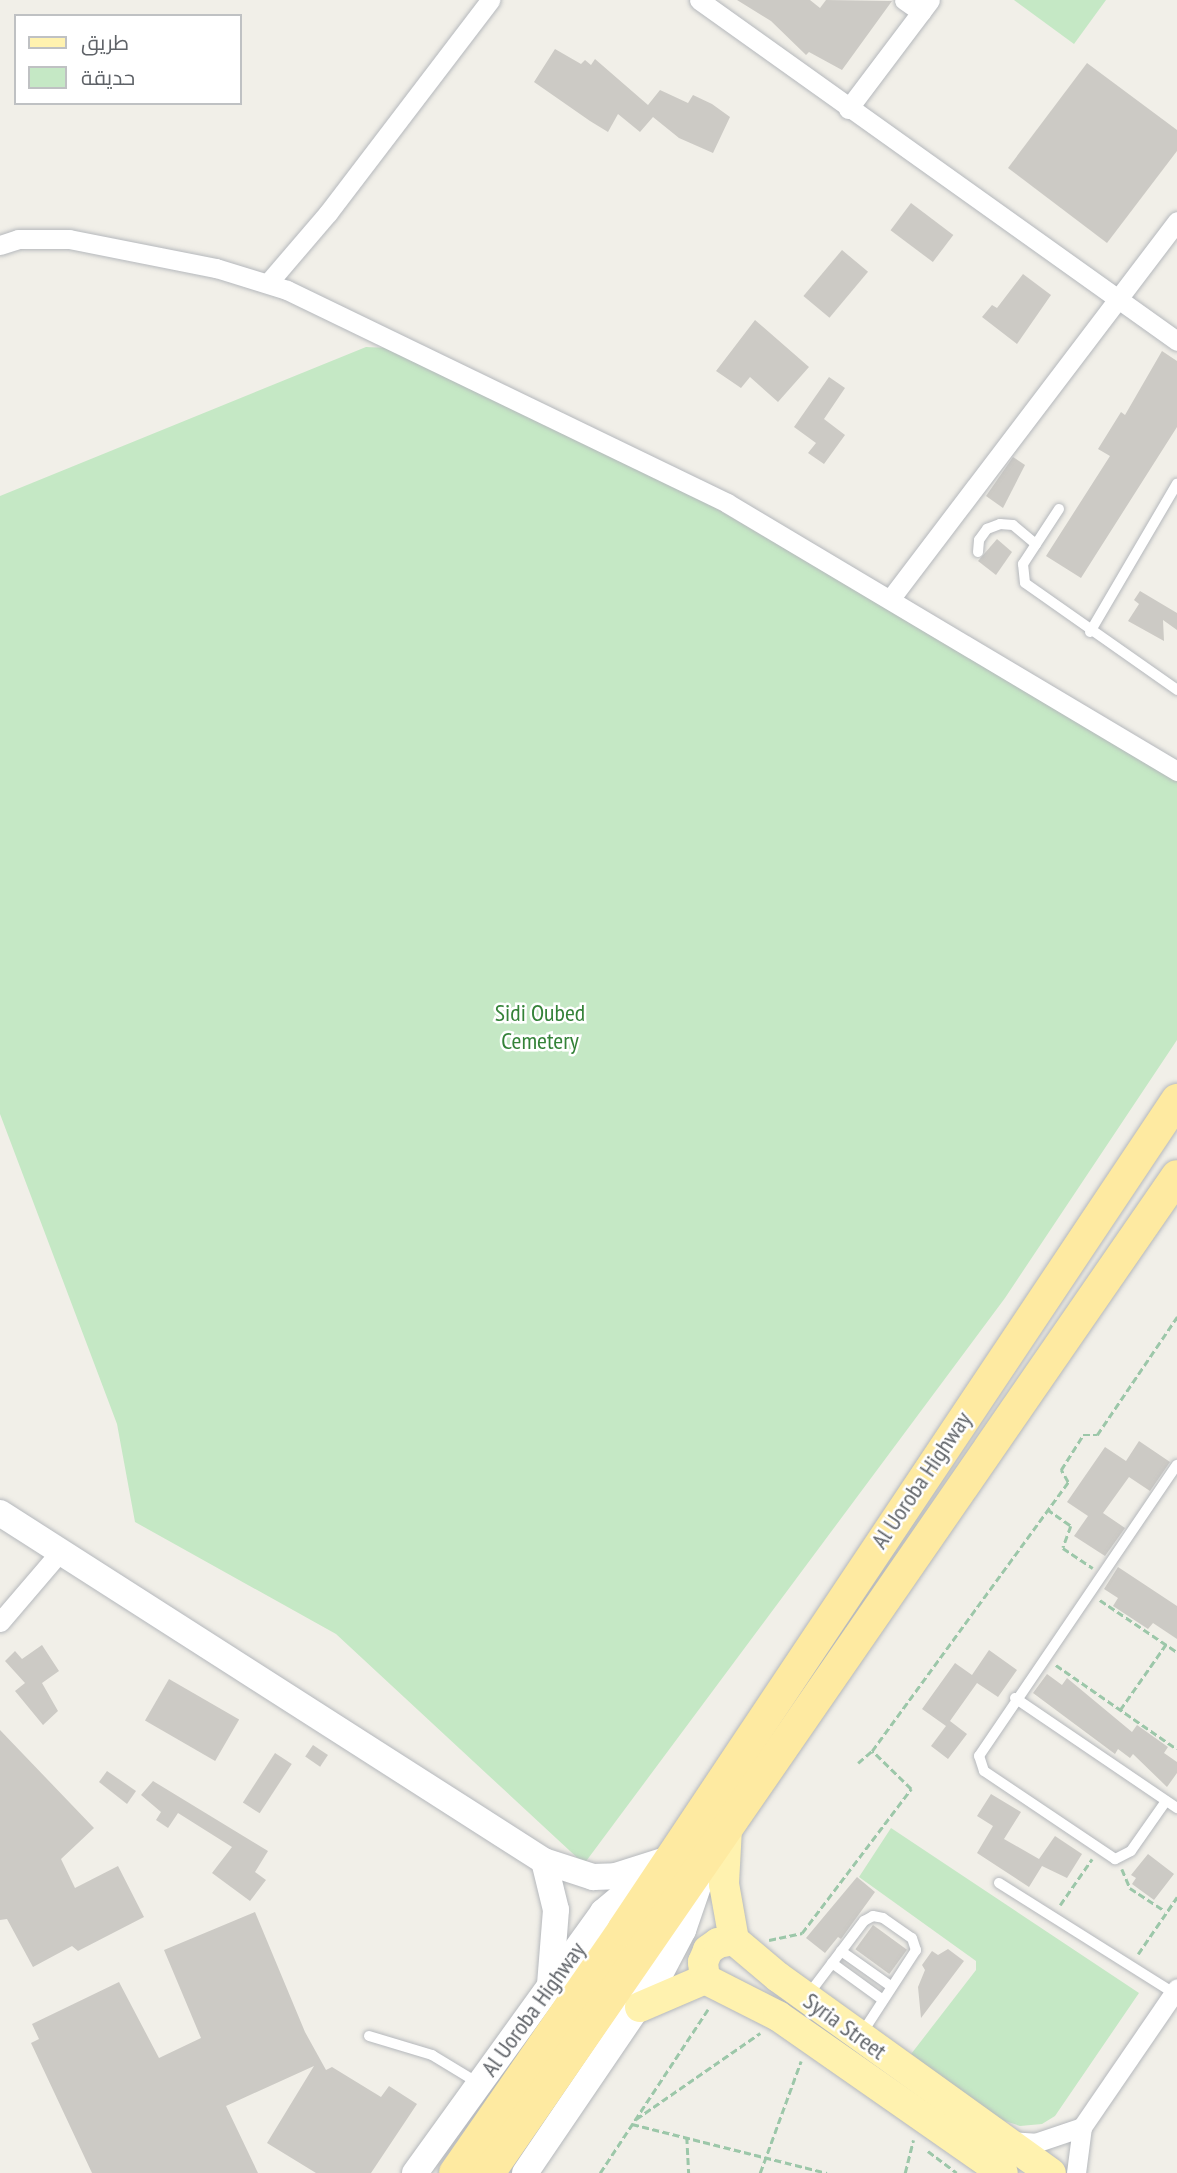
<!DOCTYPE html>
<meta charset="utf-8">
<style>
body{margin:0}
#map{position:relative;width:1177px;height:2173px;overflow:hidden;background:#f1efe8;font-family:"PT Sans Narrow",Cairo,sans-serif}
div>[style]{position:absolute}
.green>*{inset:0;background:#c5e8c5}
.building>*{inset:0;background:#cccac5;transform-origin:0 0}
.path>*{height:2.5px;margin-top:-1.25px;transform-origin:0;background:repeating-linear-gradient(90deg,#9cc7a9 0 7px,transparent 0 10.5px)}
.roads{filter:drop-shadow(0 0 2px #b5b8bc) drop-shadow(0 0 2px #b5b8bc)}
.service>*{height:10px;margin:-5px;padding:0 5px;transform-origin:5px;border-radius:5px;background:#fff}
.minor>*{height:19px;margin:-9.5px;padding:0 9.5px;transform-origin:9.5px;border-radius:9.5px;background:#fff}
.secondary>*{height:26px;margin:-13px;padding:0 13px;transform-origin:13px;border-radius:13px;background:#fff}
.primary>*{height:30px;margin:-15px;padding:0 15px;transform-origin:15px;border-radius:15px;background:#fff2af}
.trunk>*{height:32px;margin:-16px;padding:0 16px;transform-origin:16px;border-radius:16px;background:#feeaa1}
span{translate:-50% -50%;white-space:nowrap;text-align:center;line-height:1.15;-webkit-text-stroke:5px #fff;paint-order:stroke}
.park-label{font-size:24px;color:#348238}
.street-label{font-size:24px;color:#5f6368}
.legend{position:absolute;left:14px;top:14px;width:228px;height:91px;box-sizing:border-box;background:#fff;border:2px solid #bfc1c3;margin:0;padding:9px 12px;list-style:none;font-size:21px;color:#5f6368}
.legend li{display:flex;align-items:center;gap:14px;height:35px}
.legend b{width:35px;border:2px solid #bfc1c3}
</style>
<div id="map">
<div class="green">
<div style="clip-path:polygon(1014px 0,1106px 0,1074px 44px)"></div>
<div style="clip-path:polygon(366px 347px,389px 348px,695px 496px,1177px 779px,1177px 1040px,1005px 1298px,584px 1864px,336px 1634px,135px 1522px,117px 1424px,0 1114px,0 496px)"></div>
<div style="clip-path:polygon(891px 1828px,1139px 1993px,1055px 2116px,1042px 2124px,1020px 2126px,1002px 2120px,908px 2058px,976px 1970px,976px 1961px,859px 1877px)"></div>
</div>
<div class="building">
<div style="clip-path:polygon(737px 0,810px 0,820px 8px,826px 0,892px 1px,842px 70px,809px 52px,806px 55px,771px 21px)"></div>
<div style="clip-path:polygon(555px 49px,581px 64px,585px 60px,591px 65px,595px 59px,648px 105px,660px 90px,688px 103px,693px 95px,712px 104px,730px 117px,713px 153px,679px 138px,653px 117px,640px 132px,618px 114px,608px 132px,590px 121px,534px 82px)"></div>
<div style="clip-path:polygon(1087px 63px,1177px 130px,1177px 151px,1107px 243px,1008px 168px)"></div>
<div style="left:911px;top:203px;width:53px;height:34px;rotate:37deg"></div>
<div style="left:842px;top:250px;width:34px;height:60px;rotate:40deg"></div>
<div style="clip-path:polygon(1023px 274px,1051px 295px,1017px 344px,982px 317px,992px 305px,997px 308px)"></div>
<div style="clip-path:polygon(755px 320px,809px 367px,778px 402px,750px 377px,741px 388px,716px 371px)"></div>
<div style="clip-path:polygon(1162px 351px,1177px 361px,1177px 427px,1081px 578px,1046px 556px,1110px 456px,1098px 449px,1121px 412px,1125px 415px)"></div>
<div style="clip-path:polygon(829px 377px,845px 388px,824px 419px,845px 435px,824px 464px,808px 453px,816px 443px,794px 427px)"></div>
<div style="clip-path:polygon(1013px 457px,1025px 465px,1003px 508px,986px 496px)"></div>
<div style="clip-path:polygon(997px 539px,1012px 552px,996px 575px,978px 561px)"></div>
<div style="clip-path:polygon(1140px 591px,1177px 613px,1177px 630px,1163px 620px,1164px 641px,1128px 621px,1139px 604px,1134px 600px)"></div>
<div style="clip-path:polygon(1139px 1441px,1170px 1462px,1150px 1491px,1129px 1477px,1103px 1513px,1125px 1528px,1105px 1556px,1074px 1536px,1088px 1516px,1067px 1502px,1105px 1447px,1126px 1461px)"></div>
<div style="clip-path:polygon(1118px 1567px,1177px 1606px,1177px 1639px,1153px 1623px,1148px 1629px,1113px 1606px,1118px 1598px,1104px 1589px)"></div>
<div style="clip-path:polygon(42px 1645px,59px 1671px,42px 1683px,58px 1711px,43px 1725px,15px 1691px,25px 1683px,5px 1661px,15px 1651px,22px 1659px)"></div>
<div style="clip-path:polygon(989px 1650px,1017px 1670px,998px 1697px,977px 1683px,950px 1721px,967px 1734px,948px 1759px,931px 1746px,946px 1726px,922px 1709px,955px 1663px,972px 1675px)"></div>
<div style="clip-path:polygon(1047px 1674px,1062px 1685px,1067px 1678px,1132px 1732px,1137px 1725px,1168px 1747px,1164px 1753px,1177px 1762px,1177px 1773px,1167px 1787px,1133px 1754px,1130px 1758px,1118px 1749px,1115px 1754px,1033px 1693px)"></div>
<div style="left:169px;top:1679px;width:81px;height:48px;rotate:30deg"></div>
<div style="clip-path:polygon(0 1730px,94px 1828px,61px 1859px,75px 1888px,118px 1866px,144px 1917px,78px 1951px,72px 1946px,33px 1967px,7px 1919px,0 1920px)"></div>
<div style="left:313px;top:1745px;width:18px;height:14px;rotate:34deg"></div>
<div style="left:275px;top:1753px;width:20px;height:59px;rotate:33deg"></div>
<div style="clip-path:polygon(107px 1771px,136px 1791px,127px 1804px,99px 1782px)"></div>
<div style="clip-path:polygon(153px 1781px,268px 1851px,255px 1872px,266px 1880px,250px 1901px,212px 1873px,232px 1847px,178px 1813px,168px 1828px,156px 1820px,161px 1812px,141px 1795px)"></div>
<div style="clip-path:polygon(991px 1794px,1021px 1812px,1004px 1839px,1039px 1859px,1055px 1836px,1082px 1854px,1067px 1878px,1042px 1866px,1029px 1887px,977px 1853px,993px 1826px,977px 1816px)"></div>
<div style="clip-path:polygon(1148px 1854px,1174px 1874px,1154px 1900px,1132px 1884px,1136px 1878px,1131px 1875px)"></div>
<div style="clip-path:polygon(857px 1877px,875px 1892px,841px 1939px,838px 1937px,825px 1953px,806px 1938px)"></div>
<div style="clip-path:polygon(255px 1912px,305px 2032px,326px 2070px,332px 2067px,381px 2097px,389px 2086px,417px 2104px,371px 2173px,316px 2173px,267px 2143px,314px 2066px,226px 2106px,258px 2173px,92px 2173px,31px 2043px,39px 2039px,32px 2024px,119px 1982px,159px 2058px,201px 2038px,164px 1950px)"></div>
<div style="left:873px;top:1925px;width:42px;height:30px;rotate:36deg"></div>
<div style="clip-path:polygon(948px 1949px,964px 1961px,921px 2018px,918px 1987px,925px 1970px,922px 1965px,932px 1951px,938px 1955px)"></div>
</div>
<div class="path">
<div style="left:1047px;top:1509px;width:29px;rotate:35deg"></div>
<div style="left:1071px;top:1526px;width:23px;rotate:110deg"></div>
<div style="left:1063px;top:1548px;width:36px;rotate:34deg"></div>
<div style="left:1100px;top:1600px;width:93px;rotate:34deg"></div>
<div style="left:1056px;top:1665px;width:147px;rotate:34.8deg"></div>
<div style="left:1120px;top:1710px;width:80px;rotate:-55.1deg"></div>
<div style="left:858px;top:1763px;width:18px;rotate:-41deg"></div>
<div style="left:872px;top:1751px;width:333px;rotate:-53.9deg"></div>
<div style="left:1068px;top:1482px;width:14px;rotate:-120deg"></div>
<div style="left:1061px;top:1470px;width:41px;rotate:-57.8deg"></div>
<div style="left:1083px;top:1435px;width:14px"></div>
<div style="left:1097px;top:1435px;width:143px;rotate:-55.9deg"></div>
<div style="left:1122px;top:1869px;width:21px;rotate:67deg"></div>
<div style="left:1130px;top:1888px;width:42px;rotate:33.3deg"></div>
<div style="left:1060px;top:1905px;width:56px;rotate:-55.2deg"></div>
<div style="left:769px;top:1940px;width:34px;rotate:-12deg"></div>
<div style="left:802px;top:1933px;width:181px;rotate:-52.9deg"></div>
<div style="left:911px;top:1789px;width:54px;rotate:-135.7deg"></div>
<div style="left:1138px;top:1954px;width:69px;rotate:-55.6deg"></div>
<div style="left:636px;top:2119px;width:151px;rotate:-34.7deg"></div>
<div style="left:632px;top:2124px;width:201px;rotate:14.1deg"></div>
<div style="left:687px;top:2137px;width:36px;rotate:87deg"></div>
<div style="left:928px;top:2151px;width:36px;rotate:37deg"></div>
<div style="left:600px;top:2173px;width:196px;rotate:-56.6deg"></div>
<div style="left:760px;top:2173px;width:119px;rotate:-69.9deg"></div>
<div style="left:905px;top:2173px;width:34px;rotate:-76deg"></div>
</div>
<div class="roads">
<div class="service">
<div style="left:1059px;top:509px;width:66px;rotate:123.2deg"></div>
<div style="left:1023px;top:564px;width:19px;rotate:84deg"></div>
<div style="left:1025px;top:583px;width:186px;rotate:35.1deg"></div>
<div style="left:978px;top:552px;width:12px;rotate:-85deg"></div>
<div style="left:979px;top:540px;width:14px;rotate:-54deg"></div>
<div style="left:987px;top:529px;width:14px;rotate:-21deg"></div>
<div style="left:1000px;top:524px;width:13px;rotate:4deg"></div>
<div style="left:1013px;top:525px;width:30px;rotate:40deg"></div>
<div style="left:1090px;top:632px;width:172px;rotate:-59.6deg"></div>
<div style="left:1015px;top:1698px;width:196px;rotate:34.2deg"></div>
<div style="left:1166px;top:1801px;width:61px;rotate:125deg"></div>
<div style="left:1131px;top:1851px;width:18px;rotate:153deg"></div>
<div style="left:1115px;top:1859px;width:158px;rotate:-146.1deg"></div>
<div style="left:984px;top:1771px;width:16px;rotate:-108deg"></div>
<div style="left:979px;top:1756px;width:352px;rotate:-55.8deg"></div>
<div style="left:999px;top:1883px;width:207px;rotate:32.2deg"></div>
<div style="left:841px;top:1951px;width:62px;rotate:35.2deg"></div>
<div style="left:832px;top:1963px;width:63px;rotate:36deg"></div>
<div style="left:808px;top:1995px;width:93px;rotate:-52.9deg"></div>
<div style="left:864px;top:1921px;width:10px;rotate:-29deg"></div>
<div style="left:873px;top:1916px;width:10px;rotate:11deg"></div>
<div style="left:883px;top:1918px;width:35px;rotate:35deg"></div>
<div style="left:912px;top:1938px;width:13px;rotate:72deg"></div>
<div style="left:916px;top:1950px;width:99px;rotate:123deg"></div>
<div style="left:369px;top:2036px;width:66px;rotate:16.8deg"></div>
<div style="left:432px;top:2055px;width:54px;rotate:31.3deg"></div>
</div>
<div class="minor">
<div style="left:699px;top:0;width:587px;rotate:35.5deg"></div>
<div style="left:904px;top:0;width:21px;rotate:35deg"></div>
<div style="left:848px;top:109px;width:136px;rotate:-53deg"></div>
<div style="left:0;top:245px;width:19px;rotate:-18deg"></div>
<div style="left:18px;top:239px;width:51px"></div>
<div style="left:69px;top:239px;width:150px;rotate:11.2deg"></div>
<div style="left:216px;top:268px;width:74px;rotate:17.2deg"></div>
<div style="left:287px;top:290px;width:489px;rotate:25.8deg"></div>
<div style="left:727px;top:503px;width:524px;rotate:30.78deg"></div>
<div style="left:268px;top:283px;width:92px;rotate:-49.4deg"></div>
<div style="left:328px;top:213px;width:268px;rotate:-52.7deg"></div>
<div style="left:891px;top:598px;width:473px;rotate:-52.8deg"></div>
<div style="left:0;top:1622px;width:91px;rotate:-49.5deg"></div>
<div style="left:1009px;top:2141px;width:26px;rotate:4deg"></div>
<div style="left:1035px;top:2143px;width:50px;rotate:-18.8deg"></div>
<div style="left:1076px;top:2173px;width:46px;rotate:-82.6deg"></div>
<div style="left:1082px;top:2127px;width:168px;rotate:-55.6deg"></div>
</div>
<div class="secondary">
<div style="left:0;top:1513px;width:646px;rotate:32.61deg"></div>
<div style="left:544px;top:1861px;width:52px;rotate:18.1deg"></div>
<div style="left:593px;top:1877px;width:23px;rotate:-2deg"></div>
<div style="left:616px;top:1876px;width:52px;rotate:-17.7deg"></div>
<div style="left:544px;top:1861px;width:50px;rotate:76.2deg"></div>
<div style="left:556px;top:1910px;width:74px;rotate:94.6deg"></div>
<div style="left:415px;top:2173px;width:322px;rotate:-54.2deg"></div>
<div style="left:603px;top:1912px;width:62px;rotate:-39.8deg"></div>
<div style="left:525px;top:2173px;width:240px;rotate:-55.8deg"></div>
<div style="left:660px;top:1974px;width:50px;rotate:-62.4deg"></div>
<div style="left:683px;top:1930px;width:61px;rotate:-71deg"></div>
</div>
<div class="primary">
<div style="left:727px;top:1828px;width:56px;rotate:93.1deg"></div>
<div style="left:724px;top:1884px;width:57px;rotate:79.9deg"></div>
<div style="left:734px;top:1940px;width:57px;rotate:40.1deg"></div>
<div style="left:778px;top:1977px;width:336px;rotate:35.7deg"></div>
<div style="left:705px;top:1979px;width:17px;rotate:-97deg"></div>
<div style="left:703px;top:1962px;width:13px;rotate:-67deg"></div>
<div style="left:708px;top:1950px;width:12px;rotate:-35deg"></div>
<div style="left:718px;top:1943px;width:16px;rotate:-11deg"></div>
<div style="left:640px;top:2007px;width:71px;rotate:-23.3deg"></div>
<div style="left:705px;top:1979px;width:82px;rotate:26.9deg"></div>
<div style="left:778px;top:2016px;width:274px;rotate:34.9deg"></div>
</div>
<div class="trunk">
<div style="left:455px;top:2173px;width:295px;rotate:-55.3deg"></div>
<div style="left:623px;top:1930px;width:998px;rotate:-56.28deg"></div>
<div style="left:489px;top:2173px;width:1211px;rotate:-55.39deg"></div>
</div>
</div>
<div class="park-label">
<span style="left:540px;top:1027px">Sidi Oubed<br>Cemetery</span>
</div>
<div class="street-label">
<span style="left:921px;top:1480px;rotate:-56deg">Al Uoroba Highway</span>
<span style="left:533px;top:2009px;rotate:-54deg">Al Uoroba Highway</span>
<span style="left:845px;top:2026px;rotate:36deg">Syria Street</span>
</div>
<ul class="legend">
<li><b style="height:9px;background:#fff2af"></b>طريق</li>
<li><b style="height:19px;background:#c5e8c5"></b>حديقة</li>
</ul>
</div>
